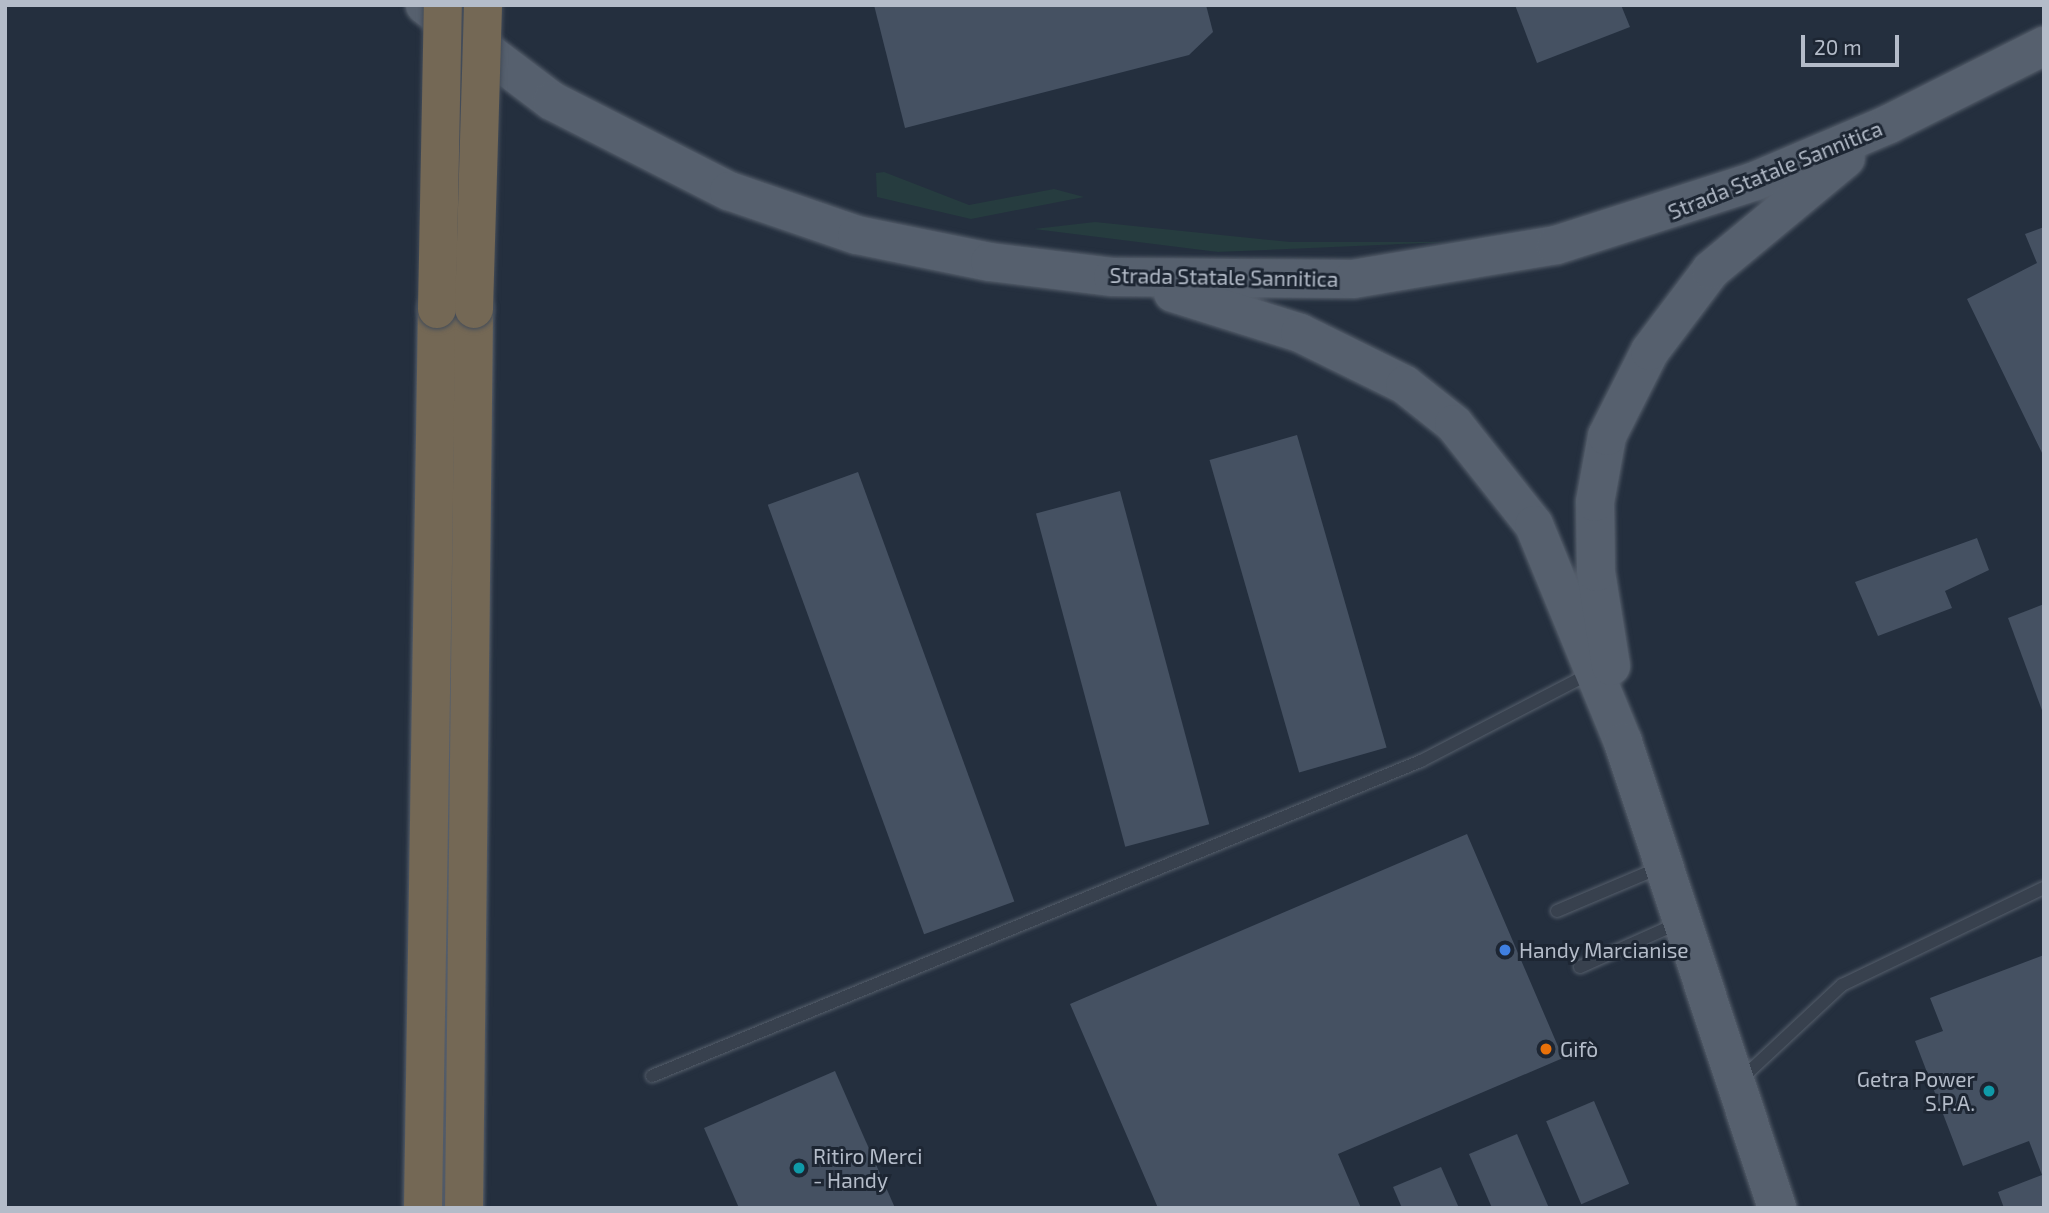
<!DOCTYPE html>
<meta charset="utf-8">
<style>
body{margin:0}
#map{position:relative;width:2049px;height:1213px;overflow:hidden;background:#242f3e;font-family:"Exo 2",sans-serif}
div>[style]{position:absolute}
.green>*{inset:0;background:#263c3f}
.building>*{inset:0;background:#455162;transform-origin:0 0}
.roads{filter:drop-shadow(0 0 2px #565f6c) drop-shadow(0 0 2px #565f6c)}
.lane>*{height:12px;margin:-6px;padding:0 6px;transform-origin:6px;border-radius:6px;background:#38414e}
.primary>*{height:38px;margin:-19px;padding:0 19px;transform-origin:19px;border-radius:19px;background:#56606e}
.highway>*{height:38px;margin:-19px;padding:0 19px;transform-origin:19px;border-radius:19px;background:#746855}
.bridges{filter:drop-shadow(0 0 2px #434c59) drop-shadow(0 0 2px #434c59)}
.highway-bridge>*{height:38px;margin:-19px;padding:0 19px;transform-origin:19px;border-radius:19px;background:#746855}
.dots>*{width:19px;height:19px;translate:-50% -50%;box-sizing:border-box;border:4px solid #1d2633;border-radius:50%}
span{translate:-50% -50%;white-space:nowrap;text-align:center;line-height:1.15;-webkit-text-stroke:6px #1d2633;paint-order:stroke}
.street-label{font-size:21px;color:#b4bcc9}
.poi-label{font-size:21px;color:#b4bcc9}
.left{translate:0 -50%;text-align:left}
.right{translate:-100% -50%;text-align:right}
.frame{position:absolute;inset:0;border:7px solid #b4bcc9;pointer-events:none}
.scale{position:absolute;left:1801px;top:35px;width:98px;height:32px;box-sizing:border-box;border:4px solid #b4bcc9;border-top:0;padding-left:9px;font-size:21px;line-height:24px;white-space:nowrap;color:#b4bcc9;-webkit-text-stroke:5px #1d2633;paint-order:stroke}
</style>
<div id="map">
<div class="green">
<div style="clip-path:polygon(884px 172px,969px 205px,1054px 189px,1084px 197px,971px 219px,877px 197px,876px 173px)"></div>
<div style="clip-path:polygon(1095px 222px,1290px 242px,1448px 242px,1218px 252px,1034px 229px)"></div>
</div>
<div class="building">
<div style="clip-path:polygon(874px 5px,1206px 5px,1213px 32px,1189px 55px,905px 128px)"></div>
<div style="clip-path:polygon(1515px 5px,1621px 5px,1630px 27px,1537px 63px)"></div>
<div style="clip-path:polygon(2044px 227px,2044px 457px,1967px 299px,2037px 263px,2025px 234px)"></div>
<div style="left:1297px;top:435px;width:325px;height:91px;rotate:74deg"></div>
<div style="left:858px;top:472px;width:457px;height:96px;rotate:70deg"></div>
<div style="left:1120px;top:491px;width:345px;height:87px;rotate:75deg"></div>
<div style="clip-path:polygon(1977px 538px,1989px 570px,1945px 591px,1952px 608px,1878px 636px,1855px 582px)"></div>
<div style="clip-path:polygon(2044px 604px,2044px 713px,2043px 713px,2008px 618px)"></div>
<div style="clip-path:polygon(1467px 834px,1563px 1058px,1338px 1154px,1361px 1208px,1158px 1208px,1070px 1004px)"></div>
<div style="clip-path:polygon(2044px 955px,2044px 1208px,2004px 1208px,1998px 1192px,2042px 1175px,2029px 1141px,1963px 1166px,1915px 1041px,1943px 1031px,1930px 998px)"></div>
<div style="clip-path:polygon(835px 1071px,895px 1208px,739px 1208px,704px 1128px)"></div>
<div style="left:1594px;top:1101px;width:90px;height:52px;rotate:67deg"></div>
<div style="clip-path:polygon(1517px 1134px,1549px 1208px,1492px 1208px,1469px 1154px)"></div>
<div style="clip-path:polygon(1441px 1167px,1459px 1208px,1402px 1208px,1393px 1187px)"></div>
</div>
<div class="roads">
<div class="lane">
<div style="left:1557px;top:911px;width:113px;rotate:-22.9deg"></div>
<div style="left:1580px;top:967px;width:108px;rotate:-24deg"></div>
<div style="left:652px;top:1076px;width:831px;rotate:-22.28deg"></div>
<div style="left:1421px;top:761px;width:189px;rotate:-27.4deg"></div>
<div style="left:1739px;top:1081px;width:141px;rotate:-43deg"></div>
<div style="left:1842px;top:985px;width:224px;rotate:-25.7deg"></div>
</div>
<div class="primary">
<div style="left:425px;top:5px;width:159px;rotate:37.1deg"></div>
<div style="left:552px;top:101px;width:199px;rotate:27deg"></div>
<div style="left:729px;top:191px;width:135px;rotate:19deg"></div>
<div style="left:857px;top:235px;width:136px;rotate:11.5deg"></div>
<div style="left:990px;top:262px;width:124px;rotate:7deg"></div>
<div style="left:1113px;top:277px;width:240px;rotate:0.5deg"></div>
<div style="left:1353px;top:279px;width:206px;rotate:-9.5deg"></div>
<div style="left:1556px;top:245px;width:209px;rotate:-17.8deg"></div>
<div style="left:1755px;top:181px;width:146px;rotate:-23deg"></div>
<div style="left:1889px;top:124px;width:174px;rotate:-26.7deg"></div>
<div style="left:1173px;top:293px;width:133px;rotate:17.5deg"></div>
<div style="left:1300px;top:333px;width:117px;rotate:26.3deg"></div>
<div style="left:1405px;top:385px;width:63px;rotate:38.5deg"></div>
<div style="left:1454px;top:424px;width:129px;rotate:51.6deg"></div>
<div style="left:1534px;top:525px;width:235px;rotate:67.7deg"></div>
<div style="left:1623px;top:742px;width:491px;rotate:71.7deg"></div>
<div style="left:1611px;top:666px;width:95px;rotate:-99.1deg"></div>
<div style="left:1596px;top:572px;width:70px;rotate:-90.8deg"></div>
<div style="left:1595px;top:502px;width:67px;rotate:-79.7deg"></div>
<div style="left:1607px;top:436px;width:95px;rotate:-63.2deg"></div>
<div style="left:1650px;top:351px;width:101px;rotate:-53deg"></div>
<div style="left:1711px;top:270px;width:175px;rotate:-39.7deg"></div>
</div>
<div class="highway">
<div style="left:423px;top:1208px;width:899px;rotate:-89.11deg"></div>
<div style="left:464px;top:1208px;width:899px;rotate:-89.36deg"></div>
</div>
</div>
<div class="bridges">
<div class="highway-bridge">
<div style="left:437px;top:309px;width:304px;rotate:-88.9deg"></div>
<div style="left:474px;top:309px;width:304px;rotate:-88.3deg"></div>
</div>
</div>
<div class="dots">
<div style="left:1505px;top:950px;background:#3f7fe0"></div>
<div style="left:1546px;top:1049px;background:#e8710a"></div>
<div style="left:1989px;top:1091px;background:#0f9aa8"></div>
<div style="left:799px;top:1168px;background:#0f9aa8"></div>
</div>
<div class="street-label">
<span style="left:1775px;top:170px;rotate:-22deg">Strada Statale Sannitica</span>
<span style="left:1224px;top:277px;rotate:1deg">Strada Statale Sannitica</span>
</div>
<div class="poi-label">
<span class="left" style="left:1519px;top:950px">Handy Marcianise</span>
<span class="left" style="left:1560px;top:1049px">Gifò</span>
<span class="right" style="left:1975px;top:1091px">Getra Power<br>S.P.A.</span>
<span class="left" style="left:813px;top:1168px">Ritiro Merci<br>- Handy</span>
</div>
<div class="frame"></div>
<div class="scale">20 m</div>
</div>
